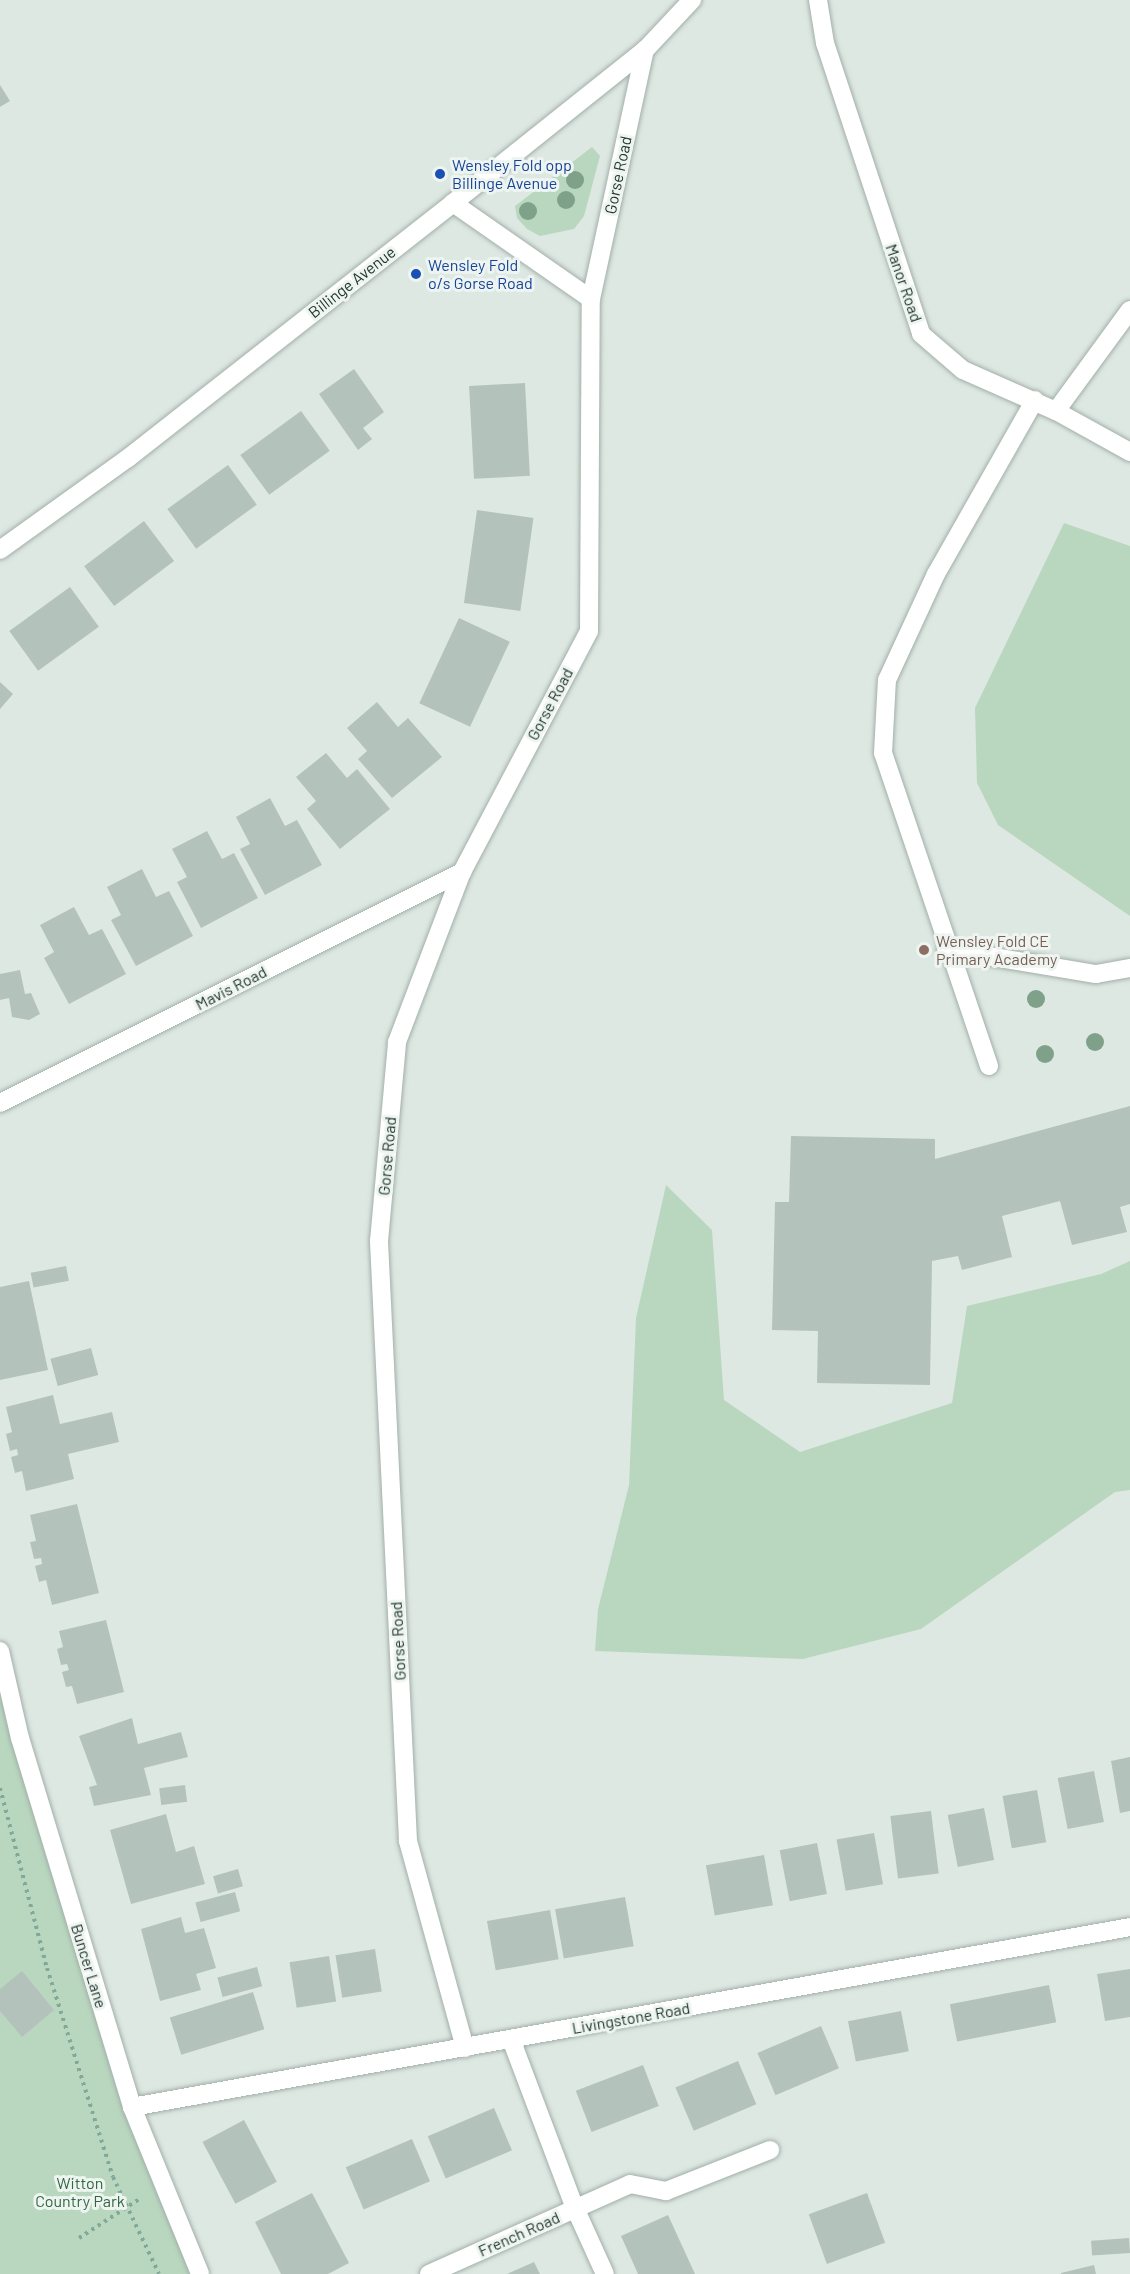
<!DOCTYPE html>
<style>
body{margin:0}
#map{position:relative;width:1130px;height:2274px;overflow:hidden;background:#dee8e3;font-family:Barlow,sans-serif}
div>[style]{position:absolute}
.green>*{inset:0;background:#b9d7bf}
.building>*{inset:0;background:#b4c2bc;transform-origin:0 0}
.path>*{height:4px;margin-top:-2px;transform-origin:0;background:repeating-linear-gradient(90deg,#82a899 0 3px,transparent 0 7.5px)}
.roads{filter:drop-shadow(0 0 2px #a2afa9) drop-shadow(0 0 2px #a2afa9)}
.service>*{height:18px;margin:-9px;padding:0 9px;transform-origin:9px;border-radius:9px;background:#fff}
.minor>*{height:18px;margin:-9px;padding:0 9px;transform-origin:9px;border-radius:9px;background:#fff}
.secondary>*{height:18px;margin:-9px;padding:0 9px;transform-origin:9px;border-radius:9px;background:#fff}
.trees>*{width:18px;height:18px;margin:-9px;border-radius:50%;background:#7fa18a}
.dots>*{width:16px;height:16px;translate:-50% -50%;box-sizing:border-box;border:3px solid #eef5f1;border-radius:50%}
span{translate:-50% -50%;white-space:nowrap;text-align:center;line-height:1.15;-webkit-text-stroke:6px #eef5f1;paint-order:stroke}
.transit-label{font-size:16px;color:#164399}
.left{translate:0 -50%;text-align:left}
.street-label{font-size:16px;color:#22362f}
.education-label{font-size:16px;color:#785e54}
.park-label{font-size:16px;color:#316742}
</style>
<div id="map">
<div class="green">
<div style="clip-path:polygon(592px 147px,600px 156px,584px 216px,574px 229px,540px 236px,527px 229px,517px 218px,515px 206px)"></div>
<div style="clip-path:polygon(1064px 523px,1130px 546px,1130px 916px,998px 825px,977px 783px,975px 708px)"></div>
<div style="clip-path:polygon(666px 1185px,712px 1230px,724px 1400px,800px 1452px,952px 1403px,967px 1306px,1101px 1274px,1130px 1261px,1130px 1490px,1115px 1492px,921px 1629px,803px 1659px,595px 1651px,598px 1609px,629px 1485px,636px 1318px)"></div>
<div style="clip-path:polygon(0 1651px,132px 2107px,200px 2274px,0 2274px)"></div>
</div>
<div class="building">
<div style="clip-path:polygon(0 85px,10px 101px,0 107px)"></div>
<div style="clip-path:polygon(354px 369px,384px 412px,363px 428px,372px 439px,358px 450px,319px 394px)"></div>
<div style="left:525px;top:383px;width:93px;height:56px;rotate:87deg"></div>
<div style="left:301px;top:411px;width:49px;height:75px;rotate:54deg"></div>
<div style="left:228px;top:465px;width:49px;height:75px;rotate:54deg"></div>
<div style="left:477px;top:510px;width:57px;height:94px;rotate:8deg"></div>
<div style="left:144px;top:521px;width:50px;height:75px;rotate:53deg"></div>
<div style="left:70px;top:587px;width:49px;height:75px;rotate:54deg"></div>
<div style="left:459px;top:618px;width:56px;height:94px;rotate:25deg"></div>
<div style="clip-path:polygon(0 682px,13px 694px,0 709px)"></div>
<div style="clip-path:polygon(377px 702px,398px 727px,408px 718px,442px 757px,392px 798px,358px 759px,367px 751px,347px 728px)"></div>
<div style="clip-path:polygon(326px 753px,347px 778px,357px 769px,390px 809px,340px 849px,307px 809px,316px 801px,296px 777px)"></div>
<div style="clip-path:polygon(270px 798px,285px 826px,297px 820px,322px 865px,265px 895px,240px 849px,250px 844px,236px 817px)"></div>
<div style="clip-path:polygon(207px 831px,222px 859px,234px 853px,258px 898px,201px 928px,177px 882px,187px 877px,172px 849px)"></div>
<div style="clip-path:polygon(142px 869px,156px 897px,169px 891px,193px 936px,136px 966px,111px 920px,121px 915px,107px 887px)"></div>
<div style="clip-path:polygon(74px 907px,89px 935px,102px 929px,126px 974px,69px 1004px,44px 958px,54px 952px,40px 925px)"></div>
<div style="clip-path:polygon(20px 970px,25px 994px,31px 993px,40px 1014px,29px 1020px,12px 1017px,9px 998px,0 1000px,0 974px)"></div>
<div style="clip-path:polygon(1130px 1106px,1130px 1204px,1120px 1207px,1127px 1232px,1072px 1245px,1060px 1201px,1002px 1216px,1012px 1257px,962px 1270px,958px 1256px,932px 1261px,930px 1385px,817px 1383px,818px 1331px,772px 1330px,775px 1202px,789px 1202px,791px 1136px,935px 1139px,935px 1159px)"></div>
<div style="left:66px;top:1266px;width:15px;height:36px;rotate:79deg"></div>
<div style="clip-path:polygon(29px 1281px,48px 1370px,0 1380px,0 1287px)"></div>
<div style="left:91px;top:1348px;width:28px;height:42px;rotate:75deg"></div>
<div style="clip-path:polygon(53px 1395px,60px 1424px,112px 1412px,119px 1442px,68px 1454px,74px 1479px,26px 1491px,22px 1471px,15px 1473px,11px 1457px,18px 1455px,17px 1449px,10px 1451px,6px 1434px,12px 1432px,6px 1407px)"></div>
<div style="clip-path:polygon(77px 1504px,99px 1593px,52px 1605px,46px 1580px,39px 1582px,35px 1566px,42px 1564px,41px 1558px,34px 1559px,30px 1542px,36px 1541px,30px 1515px)"></div>
<div style="clip-path:polygon(106px 1620px,124px 1692px,77px 1704px,72px 1686px,66px 1687px,62px 1672px,69px 1670px,67px 1664px,61px 1665px,57px 1649px,63px 1647px,59px 1631px)"></div>
<div style="clip-path:polygon(132px 1718px,138px 1744px,181px 1732px,188px 1757px,144px 1768px,151px 1795px,94px 1806px,89px 1787px,97px 1785px,79px 1736px)"></div>
<div style="clip-path:polygon(1130px 1757px,1130px 1811px,1120px 1813px,1111px 1761px)"></div>
<div style="left:1094px;top:1771px;width:52px;height:37px;rotate:79deg"></div>
<div style="left:185px;top:1785px;width:17px;height:26px;rotate:83deg"></div>
<div style="left:1037px;top:1790px;width:53px;height:35px;rotate:80deg"></div>
<div style="left:984px;top:1808px;width:53px;height:37px;rotate:79deg"></div>
<div style="left:931px;top:1811px;width:63px;height:41px;rotate:83deg"></div>
<div style="clip-path:polygon(166px 1814px,176px 1852px,194px 1846px,205px 1884px,131px 1904px,110px 1830px)"></div>
<div style="left:874px;top:1833px;width:52px;height:38px;rotate:80deg"></div>
<div style="left:817px;top:1843px;width:52px;height:38px;rotate:79deg"></div>
<div style="left:764px;top:1855px;width:51px;height:59px;rotate:80deg"></div>
<div style="left:238px;top:1869px;width:18px;height:26px;rotate:74deg"></div>
<div style="left:235px;top:1892px;width:20px;height:41px;rotate:75deg"></div>
<div style="left:625px;top:1897px;width:50px;height:71px;rotate:80deg"></div>
<div style="left:550px;top:1910px;width:50px;height:64px;rotate:80deg"></div>
<div style="clip-path:polygon(181px 1917px,185px 1933px,204px 1928px,216px 1968px,196px 1974px,201px 1990px,160px 2001px,141px 1929px)"></div>
<div style="left:375px;top:1949px;width:43px;height:40px;rotate:81deg"></div>
<div style="left:329px;top:1956px;width:46px;height:40px;rotate:81deg"></div>
<div style="left:257px;top:1967px;width:20px;height:41px;rotate:75deg"></div>
<div style="clip-path:polygon(1130px 1969px,1130px 2017px,1105px 2021px,1097px 1974px)"></div>
<div style="clip-path:polygon(22px 1971px,54px 2010px,22px 2037px,0 2011px,0 1989px)"></div>
<div style="left:1049px;top:1985px;width:38px;height:101px;rotate:79deg"></div>
<div style="left:253px;top:1992px;width:39px;height:87px;rotate:73deg"></div>
<div style="left:901px;top:2011px;width:41px;height:54px;rotate:79deg"></div>
<div style="left:821px;top:2026px;width:46px;height:69px;rotate:67deg"></div>
<div style="left:738px;top:2061px;width:47px;height:68px;rotate:67deg"></div>
<div style="left:643px;top:2065px;width:44px;height:72px;rotate:69deg"></div>
<div style="left:494px;top:2108px;width:46px;height:72px;rotate:67deg"></div>
<div style="left:244px;top:2120px;width:70px;height:47px;rotate:62deg"></div>
<div style="left:412px;top:2139px;width:46px;height:72px;rotate:67deg"></div>
<div style="clip-path:polygon(312px 2193px,349px 2263px,328px 2274px,281px 2274px,255px 2222px)"></div>
<div style="left:867px;top:2193px;width:53px;height:62px;rotate:70deg"></div>
<div style="clip-path:polygon(668px 2215px,695px 2274px,638px 2274px,621px 2236px)"></div>
<div style="left:1129px;top:2238px;width:15px;height:38px;rotate:86deg"></div>
<div style="clip-path:polygon(534px 2262px,540px 2274px,507px 2274px)"></div>
<div style="clip-path:polygon(1094px 2265px,1096px 2274px,1061px 2274px,1061px 2273px)"></div>
</div>
<div class="path">
<div style="left:0;top:1788px;width:186px;rotate:75.4deg"></div>
<div style="left:47px;top:1968px;width:219px;rotate:72.5deg"></div>
<div style="left:113px;top:2177px;width:107px;rotate:64.6deg"></div>
<div style="left:79px;top:2238px;width:74px;rotate:-32.8deg"></div>
</div>
<div class="roads">
<div class="service">
<div style="left:946px;top:949px;width:152px;rotate:9.5deg"></div>
<div style="left:1096px;top:974px;width:35px;rotate:-10deg"></div>
<div style="left:989px;top:1066px;width:330px;rotate:-108.7deg"></div>
<div style="left:883px;top:753px;width:73px;rotate:-86.9deg"></div>
<div style="left:887px;top:680px;width:117px;rotate:-65.2deg"></div>
<div style="left:936px;top:574px;width:200px;rotate:-60.4deg"></div>
<div style="left:511px;top:2039px;width:181px;rotate:69.3deg"></div>
</div>
<div class="minor">
<div style="left:818px;top:0;width:44px;rotate:80.8deg"></div>
<div style="left:825px;top:43px;width:306px;rotate:71.7deg"></div>
<div style="left:921px;top:334px;width:55px;rotate:40.6deg"></div>
<div style="left:963px;top:370px;width:102px;rotate:23.8deg"></div>
<div style="left:1056px;top:411px;width:85px;rotate:29deg"></div>
<div style="left:453px;top:203px;width:168px;rotate:34.8deg"></div>
<div style="left:1056px;top:411px;width:125px;rotate:-53.8deg"></div>
<div style="left:0;top:1103px;width:517px;rotate:-26.57deg"></div>
<div style="left:465px;top:2048px;width:215px;rotate:-105.4deg"></div>
<div style="left:408px;top:1841px;width:601px;rotate:-92.77deg"></div>
<div style="left:379px;top:1241px;width:200px;rotate:-84.8deg"></div>
<div style="left:397px;top:1042px;width:182px;rotate:-69.1deg"></div>
<div style="left:462px;top:872px;width:272px;rotate:-62.2deg"></div>
<div style="left:589px;top:631px;width:332px;rotate:-89.7deg"></div>
<div style="left:591px;top:299px;width:255px;rotate:-77.8deg"></div>
<div style="left:132px;top:2107px;width:1014px;rotate:-10.22deg"></div>
<div style="left:575px;top:2208px;width:72px;rotate:65.6deg"></div>
<div style="left:429px;top:2274px;width:220px;rotate:-24.1deg"></div>
<div style="left:630px;top:2184px;width:37px;rotate:11deg"></div>
<div style="left:666px;top:2191px;width:112px;rotate:-21.5deg"></div>
</div>
<div class="secondary">
<div style="left:0;top:550px;width:158px;rotate:-35.7deg"></div>
<div style="left:128px;top:458px;width:413px;rotate:-38.1deg"></div>
<div style="left:453px;top:203px;width:246px;rotate:-38.6deg"></div>
<div style="left:645px;top:50px;width:69px;rotate:-46.8deg"></div>
<div style="left:0;top:1651px;width:89px;rotate:77.1deg"></div>
<div style="left:20px;top:1738px;width:386px;rotate:73.1deg"></div>
<div style="left:132px;top:2107px;width:180px;rotate:67.8deg"></div>
</div>
</div>
<div class="trees">
<div style="left:575px;top:180px"></div>
<div style="left:566px;top:200px"></div>
<div style="left:528px;top:211px"></div>
<div style="left:1036px;top:999px"></div>
<div style="left:1095px;top:1042px"></div>
<div style="left:1045px;top:1054px"></div>
</div>
<div class="dots">
<div style="left:440px;top:174px;background:#1a4fb4"></div>
<div style="left:416px;top:274px;background:#1a4fb4"></div>
<div style="left:924px;top:950px;background:#8d6e63"></div>
</div>
<div class="transit-label">
<span class="left" style="left:452px;top:174px">Wensley Fold opp<br>Billinge Avenue</span>
<span class="left" style="left:428px;top:274px">Wensley Fold<br>o/s Gorse Road</span>
</div>
<div class="street-label">
<span style="left:618px;top:175px;rotate:-78deg">Gorse Road</span>
<span style="left:352px;top:282px;rotate:-38deg">Billinge Avenue</span>
<span style="left:904px;top:283px;rotate:71deg">Manor Road</span>
<span style="left:550px;top:704px;rotate:-62deg">Gorse Road</span>
<span style="left:231px;top:988px;rotate:-27deg">Mavis Road</span>
<span style="left:387px;top:1156px;rotate:-85deg">Gorse Road</span>
<span style="left:398px;top:1641px;rotate:-93deg">Gorse Road</span>
<span style="left:89px;top:1966px;rotate:73deg">Buncer Lane</span>
<span style="left:631px;top:2018px;rotate:-10deg">Livingstone Road</span>
<span style="left:519px;top:2234px;rotate:-24deg">French Road</span>
</div>
<div class="education-label">
<span class="left" style="left:936px;top:950px">Wensley Fold CE<br>Primary Academy</span>
</div>
<div class="park-label">
<span style="left:80px;top:2192px">Witton<br>Country Park</span>
</div>
</div>
